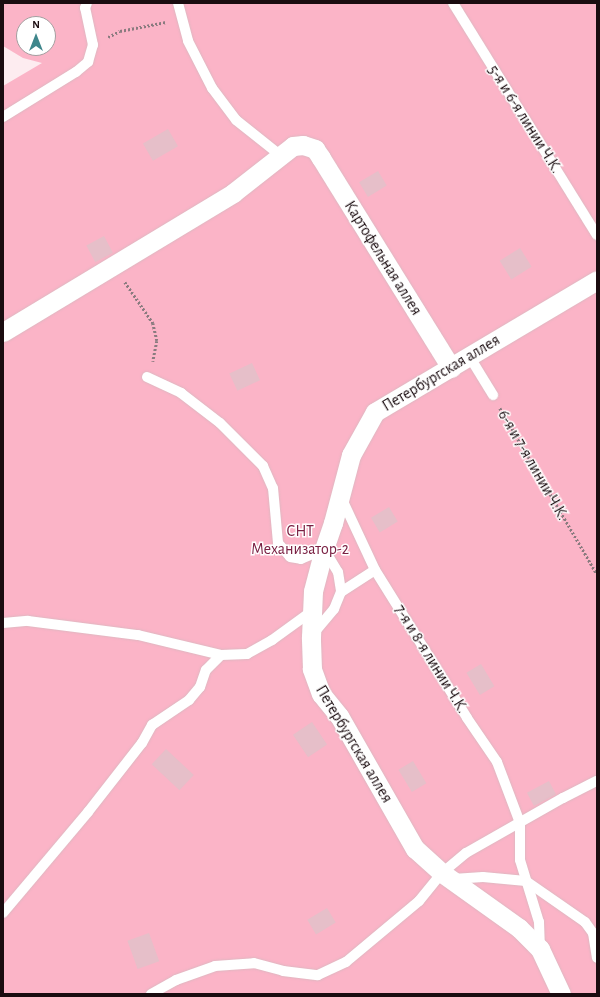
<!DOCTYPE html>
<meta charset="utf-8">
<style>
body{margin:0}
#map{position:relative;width:600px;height:997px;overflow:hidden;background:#fdecf0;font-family:"Alegreya Sans",sans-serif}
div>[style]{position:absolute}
.green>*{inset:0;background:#fbb4c7}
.building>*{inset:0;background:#e6bfc9;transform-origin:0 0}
.path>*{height:2.5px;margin-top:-1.25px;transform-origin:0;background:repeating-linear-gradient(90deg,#8a7b7f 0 2px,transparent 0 4px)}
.roads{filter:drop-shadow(0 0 1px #dfb7c1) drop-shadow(0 0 1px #dfb7c1)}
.service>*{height:10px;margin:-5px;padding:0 5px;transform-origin:5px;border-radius:5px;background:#fff}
.minor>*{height:19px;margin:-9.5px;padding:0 9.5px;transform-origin:9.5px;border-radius:9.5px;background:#fff}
span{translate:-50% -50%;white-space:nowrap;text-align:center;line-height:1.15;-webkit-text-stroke:3px #fff;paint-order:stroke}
.street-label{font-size:16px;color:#1a0c10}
.park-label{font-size:16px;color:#7a2043}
.frame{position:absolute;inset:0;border:4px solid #1a0c10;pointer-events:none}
.north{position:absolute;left:16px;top:16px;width:40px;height:40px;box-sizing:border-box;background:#fff;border:1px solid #a39e9f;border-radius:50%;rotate:0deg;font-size:11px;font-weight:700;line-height:16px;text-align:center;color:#1a0c10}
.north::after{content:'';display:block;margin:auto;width:14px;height:18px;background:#3e868b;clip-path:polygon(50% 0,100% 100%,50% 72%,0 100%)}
</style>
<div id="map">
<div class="green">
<div style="clip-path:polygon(evenodd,3px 3px,597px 3px,597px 994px,3px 994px,3px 86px,42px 63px,23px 58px,3px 46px,3px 3px,24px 24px,48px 24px,48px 48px,24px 48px,24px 24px)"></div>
</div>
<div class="building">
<div style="left:168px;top:129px;width:20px;height:29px;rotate:60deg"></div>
<div style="left:378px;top:171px;width:17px;height:22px;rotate:59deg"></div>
<div style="left:104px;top:236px;width:19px;height:20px;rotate:62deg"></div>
<div style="left:520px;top:248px;width:22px;height:24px;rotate:58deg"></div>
<div style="left:252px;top:363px;width:19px;height:25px;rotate:65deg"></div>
<div style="left:389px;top:507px;width:17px;height:21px;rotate:59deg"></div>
<div style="left:481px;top:664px;width:26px;height:17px;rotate:59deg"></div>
<div style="left:312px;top:722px;width:27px;height:23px;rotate:56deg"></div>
<div style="left:166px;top:749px;width:38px;height:21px;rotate:43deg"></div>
<div style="left:413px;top:761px;width:26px;height:17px;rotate:59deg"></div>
<div style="left:549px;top:781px;width:15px;height:25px;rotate:62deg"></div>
<div style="left:327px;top:908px;width:17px;height:23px;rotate:59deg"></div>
<div style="left:149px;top:933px;width:30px;height:23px;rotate:70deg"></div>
</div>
<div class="path">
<div style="left:108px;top:37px;width:13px;rotate:-27deg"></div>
<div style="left:120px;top:31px;width:47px;rotate:-11.1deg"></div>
<div style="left:125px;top:282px;width:50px;rotate:55.7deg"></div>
<div style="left:153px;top:323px;width:18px;rotate:77deg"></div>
<div style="left:157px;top:341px;width:21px;rotate:101deg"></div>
<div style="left:500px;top:408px;width:192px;rotate:59.7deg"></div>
</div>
<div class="roads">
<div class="service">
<div style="left:178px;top:3px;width:39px;rotate:75deg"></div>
<div style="left:188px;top:41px;width:53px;rotate:62.9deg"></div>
<div style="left:212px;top:88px;width:40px;rotate:53deg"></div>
<div style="left:236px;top:120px;width:56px;rotate:38.5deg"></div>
<div style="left:453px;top:3px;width:273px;rotate:58.2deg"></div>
<div style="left:3px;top:117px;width:86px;rotate:-31.7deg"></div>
<div style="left:76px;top:72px;width:16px;rotate:-40deg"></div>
<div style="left:88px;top:62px;width:18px;rotate:-74deg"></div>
<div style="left:93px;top:45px;width:38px;rotate:-102deg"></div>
<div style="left:85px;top:8px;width:5px;rotate:-68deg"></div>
<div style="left:469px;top:356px;width:46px;rotate:58.4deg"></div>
<div style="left:147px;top:377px;width:38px;rotate:25deg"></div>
<div style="left:181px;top:393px;width:49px;rotate:37.6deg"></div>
<div style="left:220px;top:423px;width:61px;rotate:45deg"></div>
<div style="left:263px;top:466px;width:24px;rotate:66deg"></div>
<div style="left:273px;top:488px;width:55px;rotate:84.8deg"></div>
<div style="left:278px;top:543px;width:18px;rotate:49deg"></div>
<div style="left:290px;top:557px;width:11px;rotate:10deg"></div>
<div style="left:301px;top:559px;width:25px;rotate:-23deg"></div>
<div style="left:324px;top:549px;width:27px;rotate:59deg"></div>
<div style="left:338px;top:572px;width:20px;rotate:81deg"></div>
<div style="left:341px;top:497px;width:81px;rotate:65deg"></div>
<div style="left:375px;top:570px;width:174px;rotate:58.1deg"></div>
<div style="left:467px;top:718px;width:53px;rotate:55.7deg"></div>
<div style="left:497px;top:762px;width:65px;rotate:69.3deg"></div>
<div style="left:520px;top:823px;width:37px;rotate:90deg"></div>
<div style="left:520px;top:860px;width:65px;rotate:73deg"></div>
<div style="left:539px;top:922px;width:26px;rotate:88deg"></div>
<div style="left:3px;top:623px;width:25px;rotate:-5deg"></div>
<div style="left:28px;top:621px;width:111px;rotate:7.3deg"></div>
<div style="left:138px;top:635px;width:85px;rotate:13.5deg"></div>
<div style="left:313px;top:634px;width:33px;rotate:-50deg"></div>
<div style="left:334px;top:609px;width:18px;rotate:-68deg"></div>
<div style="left:341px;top:592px;width:40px;rotate:-32.9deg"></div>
<div style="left:453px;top:879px;width:30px;rotate:-4deg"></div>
<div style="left:483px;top:877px;width:43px;rotate:5.3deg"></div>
<div style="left:526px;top:881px;width:72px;rotate:34.8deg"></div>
<div style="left:585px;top:922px;width:14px;rotate:54deg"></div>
<div style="left:593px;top:933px;width:25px;rotate:81deg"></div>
<div style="left:3px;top:913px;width:132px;rotate:-49.9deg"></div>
<div style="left:88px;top:812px;width:88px;rotate:-52deg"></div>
<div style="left:142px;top:743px;width:21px;rotate:-61deg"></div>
<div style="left:152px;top:725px;width:45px;rotate:-34deg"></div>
<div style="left:189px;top:700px;width:17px;rotate:-50deg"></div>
<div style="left:200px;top:687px;width:18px;rotate:-71deg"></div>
<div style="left:206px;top:670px;width:21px;rotate:-45deg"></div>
<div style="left:221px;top:655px;width:26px;rotate:-2deg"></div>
<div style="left:247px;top:654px;width:29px;rotate:-29deg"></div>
<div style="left:272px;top:640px;width:49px;rotate:-35.9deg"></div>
<div style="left:151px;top:994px;width:29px;rotate:-29deg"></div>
<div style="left:176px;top:980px;width:41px;rotate:-19.7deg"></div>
<div style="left:215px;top:966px;width:39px;rotate:-4deg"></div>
<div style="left:254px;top:963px;width:30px;rotate:15deg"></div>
<div style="left:283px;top:971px;width:35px;rotate:7deg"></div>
<div style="left:318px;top:975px;width:31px;rotate:-25deg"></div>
<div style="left:346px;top:962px;width:95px;rotate:-39.9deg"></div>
<div style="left:419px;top:901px;width:36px;rotate:-51deg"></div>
<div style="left:442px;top:873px;width:31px;rotate:-40deg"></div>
<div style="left:466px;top:853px;width:112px;rotate:-29.6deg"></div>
<div style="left:563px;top:798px;width:38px;rotate:-27deg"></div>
</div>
<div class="minor">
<div style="left:3px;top:332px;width:269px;rotate:-31.1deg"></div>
<div style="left:233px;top:193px;width:76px;rotate:-38.1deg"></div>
<div style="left:293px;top:146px;width:10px;rotate:-6deg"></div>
<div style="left:303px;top:145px;width:13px;rotate:18deg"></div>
<div style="left:315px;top:149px;width:11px;rotate:56deg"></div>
<div style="left:321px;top:158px;width:247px;rotate:58.2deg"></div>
<div style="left:561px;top:994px;width:50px;rotate:-115deg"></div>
<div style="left:540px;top:949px;width:30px;rotate:-135deg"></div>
<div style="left:519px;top:928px;width:95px;rotate:-144.5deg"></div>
<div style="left:442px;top:873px;width:36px;rotate:-138deg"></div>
<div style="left:415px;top:849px;width:153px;rotate:-119.7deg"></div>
<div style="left:339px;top:716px;width:28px;rotate:-129deg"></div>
<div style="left:321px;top:694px;width:27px;rotate:-110deg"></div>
<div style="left:312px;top:669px;width:32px;rotate:-92deg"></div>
<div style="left:311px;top:637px;width:46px;rotate:-87.5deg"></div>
<div style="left:313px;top:591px;width:43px;rotate:-75.3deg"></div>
<div style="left:324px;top:549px;width:28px;rotate:-71deg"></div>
<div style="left:333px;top:523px;width:70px;rotate:-75.2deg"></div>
<div style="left:351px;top:455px;width:49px;rotate:-60.8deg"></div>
<div style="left:375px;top:412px;width:258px;rotate:-30.7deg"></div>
</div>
</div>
<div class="street-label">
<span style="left:525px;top:119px;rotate:58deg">5-я и 6-я линии Ч.К.</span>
<span style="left:383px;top:258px;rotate:58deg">Картофельная аллея</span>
<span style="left:441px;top:373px;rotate:-31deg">Петербургская аллея</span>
<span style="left:533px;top:465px;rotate:60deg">6-я и 7-я линии Ч.К.</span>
<span style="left:431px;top:659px;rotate:58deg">7-я и 8-я линии Ч.К.</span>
<span style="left:354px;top:744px;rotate:59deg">Петербургская аллея</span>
</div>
<div class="park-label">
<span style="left:300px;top:540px">СНТ<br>Механизатор-2</span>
</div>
<div class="frame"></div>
<div class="north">N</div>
</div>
